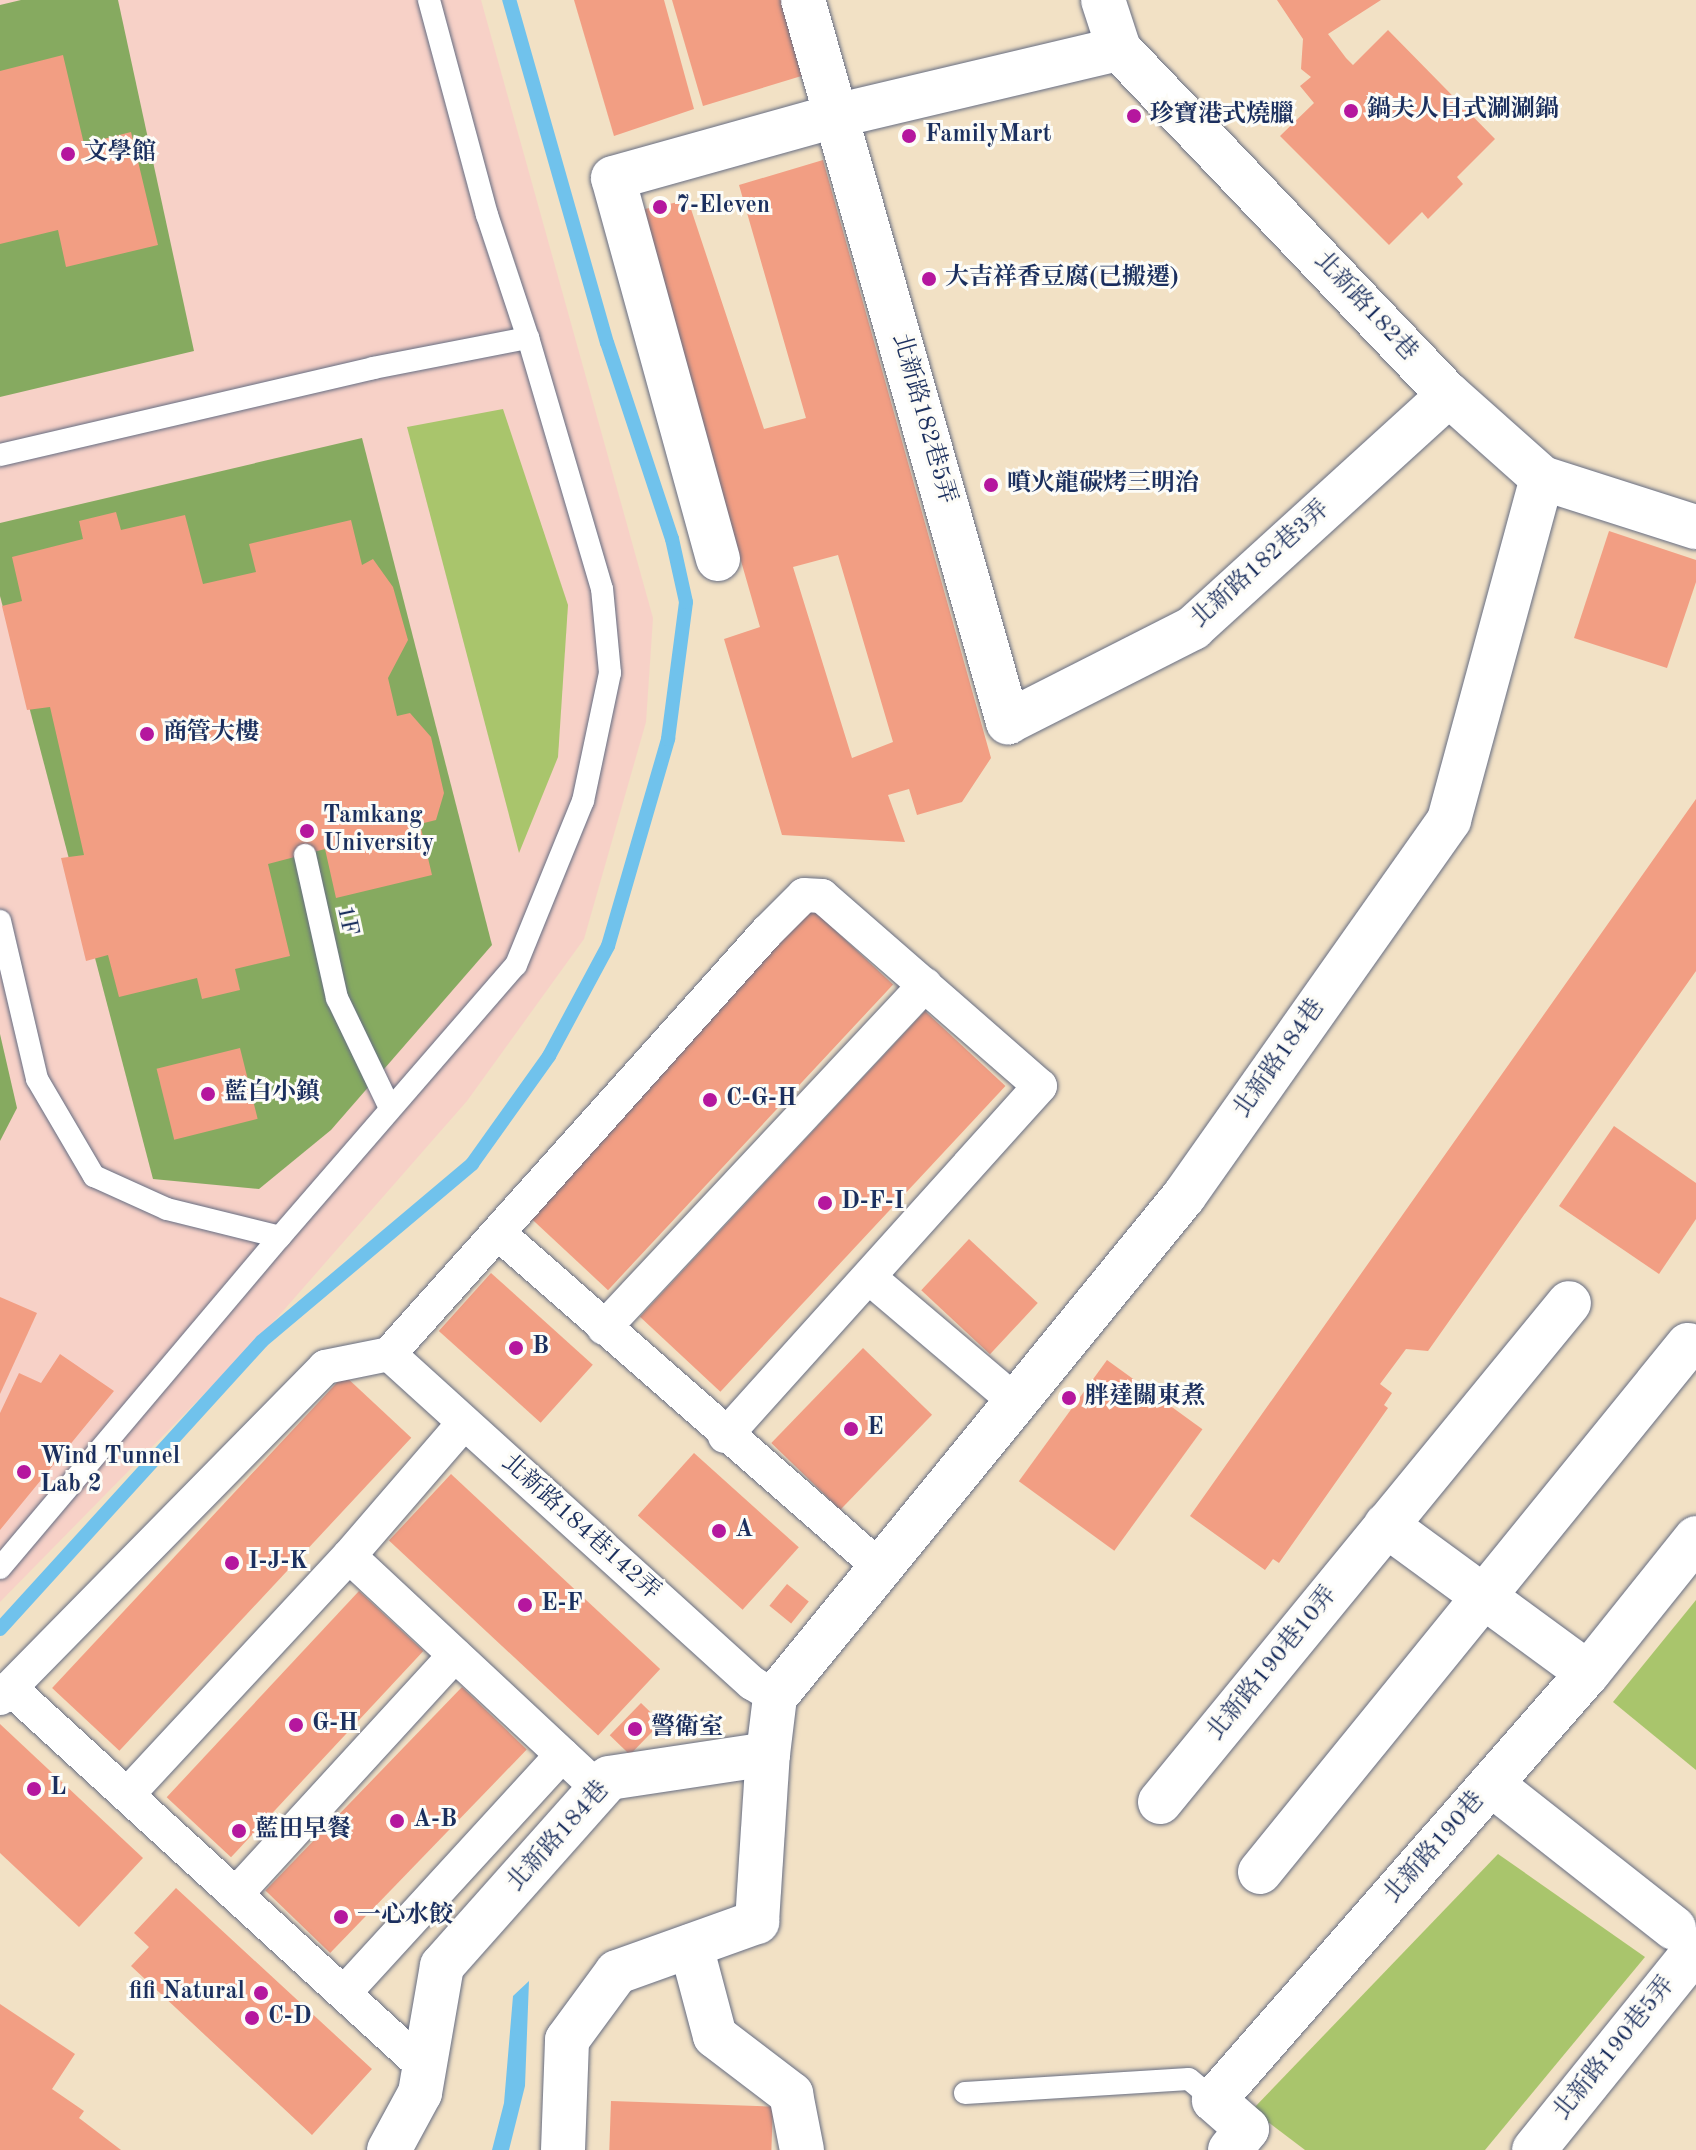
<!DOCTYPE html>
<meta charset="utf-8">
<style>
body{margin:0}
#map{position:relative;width:1696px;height:2150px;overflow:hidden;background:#f2e1c5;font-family:"Old Standard TT","Noto Serif TC",serif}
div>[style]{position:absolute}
.built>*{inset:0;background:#f7d1c7}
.green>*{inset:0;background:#a9c56c}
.forest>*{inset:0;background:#86aa60}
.water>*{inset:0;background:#70c2ec}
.stream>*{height:14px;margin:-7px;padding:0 7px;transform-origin:7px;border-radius:7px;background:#70c2ec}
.building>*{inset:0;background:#f29e83;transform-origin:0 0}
.roads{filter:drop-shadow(0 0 2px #666d82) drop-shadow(0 0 2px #666d82)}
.service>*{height:22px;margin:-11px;padding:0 11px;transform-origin:11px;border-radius:11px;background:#fff}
.pedestrian>*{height:34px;margin:-17px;padding:0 17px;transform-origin:17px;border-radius:17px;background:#fff}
.minor>*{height:44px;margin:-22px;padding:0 22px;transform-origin:22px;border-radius:22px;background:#fff}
.dots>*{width:22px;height:22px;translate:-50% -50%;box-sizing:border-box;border:4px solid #fdfcf7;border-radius:50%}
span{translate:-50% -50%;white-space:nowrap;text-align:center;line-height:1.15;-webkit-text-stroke:6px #fdfcf7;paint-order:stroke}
.poi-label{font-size:24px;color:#1b2f5e;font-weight:700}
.left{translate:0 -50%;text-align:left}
.right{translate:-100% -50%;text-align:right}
.street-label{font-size:24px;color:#1b2f5e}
</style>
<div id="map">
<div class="built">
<div style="clip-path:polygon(0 0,481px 0,653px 618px,646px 722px,584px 939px,467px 1101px,262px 1335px,0 1602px)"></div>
</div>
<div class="green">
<div style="clip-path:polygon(503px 409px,568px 605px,558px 757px,519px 853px,407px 427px)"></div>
<div style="clip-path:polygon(1696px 1600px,1696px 1770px,1613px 1702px)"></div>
<div style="clip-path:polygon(1498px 1854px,1645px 1957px,1485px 2150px,1305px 2150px,1252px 2110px)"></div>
</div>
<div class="forest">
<div style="clip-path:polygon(21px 0,118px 0,194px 351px,0 397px,0 5px)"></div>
<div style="clip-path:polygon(362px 438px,492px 945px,331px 1130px,259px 1189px,153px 1179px,0 596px,0 523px)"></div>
<div style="clip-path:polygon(0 1034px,17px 1108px,0 1141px)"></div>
</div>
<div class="water">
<div style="clip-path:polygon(529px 1981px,525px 2086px,509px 2150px,492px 2150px,504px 2103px,513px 1996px)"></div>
</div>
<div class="stream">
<div style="left:0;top:1629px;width:389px;rotate:-47.7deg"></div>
<div style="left:262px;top:1341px;width:275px;rotate:-40.1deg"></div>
<div style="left:472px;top:1164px;width:133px;rotate:-54.5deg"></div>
<div style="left:549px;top:1056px;width:125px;rotate:-61.8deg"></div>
<div style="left:608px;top:946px;width:216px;rotate:-73.8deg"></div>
<div style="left:668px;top:739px;width:138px;rotate:-82.5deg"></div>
<div style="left:686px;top:602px;width:65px;rotate:-102.5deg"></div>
<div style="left:672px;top:539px;width:206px;rotate:-108.3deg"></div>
<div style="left:607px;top:343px;width:357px;rotate:-105.9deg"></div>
</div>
<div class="building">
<div style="clip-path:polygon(574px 0,664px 0,694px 109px,614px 136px)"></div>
<div style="clip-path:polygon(672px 0,788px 0,808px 74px,703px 106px)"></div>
<div style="clip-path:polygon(1277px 0,1381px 0,1328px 34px,1346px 58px,1353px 65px,1388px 30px,1495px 139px,1457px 177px,1463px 184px,1428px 219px,1422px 212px,1389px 245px,1280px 136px,1314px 103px,1300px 86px,1311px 77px,1301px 69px,1303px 39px)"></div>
<div style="clip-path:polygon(63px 55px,84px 144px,131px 132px,158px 245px,66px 267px,58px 230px,0 244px,0 71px)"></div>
<div style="clip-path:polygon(evenodd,823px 160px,991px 758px,962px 802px,917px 815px,909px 789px,888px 795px,905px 842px,782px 835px,724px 639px,760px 627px,640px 210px,688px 200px,764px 429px,806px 418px,739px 185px,823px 160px,838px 555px,893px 742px,852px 758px,793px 567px,838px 555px)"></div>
<div style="clip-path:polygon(116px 512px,121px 530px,185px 515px,203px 584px,256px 572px,249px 544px,351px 520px,362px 565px,373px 559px,393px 587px,408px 640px,388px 678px,397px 716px,410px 713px,431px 737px,444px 793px,436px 820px,420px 824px,432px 875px,336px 898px,325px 849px,268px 864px,290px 956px,235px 969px,240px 990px,202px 999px,197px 978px,119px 997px,108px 955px,86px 961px,61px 858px,84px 855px,50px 707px,27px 710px,2px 606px,22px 601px,12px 557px,83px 539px,79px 521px)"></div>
<div style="clip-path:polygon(1609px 531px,1696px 560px,1696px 582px,1667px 668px,1574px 638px)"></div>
<div style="clip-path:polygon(1696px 799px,1696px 971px,1428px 1351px,1406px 1349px,1380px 1384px,1392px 1393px,1384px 1405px,1388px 1408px,1279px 1563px,1273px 1559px,1265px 1570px,1190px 1516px)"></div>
<div style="left:809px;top:906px;width:115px;height:418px;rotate:43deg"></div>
<div style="left:925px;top:1011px;width:110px;height:418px;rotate:43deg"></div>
<div style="left:240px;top:1048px;width:73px;height:86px;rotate:76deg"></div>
<div style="clip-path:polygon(1614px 1126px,1696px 1183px,1696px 1219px,1659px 1274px,1559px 1206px)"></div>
<div style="left:969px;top:1239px;width:94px;height:70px;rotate:43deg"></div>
<div style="left:491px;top:1273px;width:137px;height:78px;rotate:42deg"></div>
<div style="clip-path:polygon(0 1297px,37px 1313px,0 1394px)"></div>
<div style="left:863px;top:1348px;width:96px;height:132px;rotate:44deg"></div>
<div style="clip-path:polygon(60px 1354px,114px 1391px,0 1530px,0 1413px,19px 1373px,41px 1383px)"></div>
<div style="left:1107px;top:1360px;width:118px;height:150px;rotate:36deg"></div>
<div style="left:344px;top:1375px;width:92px;height:428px;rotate:43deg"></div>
<div style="left:694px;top:1453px;width:141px;height:84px;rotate:42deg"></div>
<div style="left:451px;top:1474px;width:286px;height:91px;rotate:43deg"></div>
<div style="left:787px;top:1584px;width:28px;height:28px;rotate:39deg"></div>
<div style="left:359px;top:1591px;width:88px;height:282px;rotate:43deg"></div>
<div style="left:462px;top:1687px;width:90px;height:283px;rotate:44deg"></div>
<div style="left:641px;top:1703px;width:28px;height:45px;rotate:44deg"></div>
<div style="clip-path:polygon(0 1724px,143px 1858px,79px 1927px,0 1853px)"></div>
<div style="clip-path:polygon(176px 1888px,372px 2069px,312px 2135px,131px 1966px,149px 1947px,134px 1933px)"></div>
<div style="clip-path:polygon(0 2004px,75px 2054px,52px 2089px,84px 2111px,79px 2118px,121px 2150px,0 2150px)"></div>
<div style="left:611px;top:2101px;width:162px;height:49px;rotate:2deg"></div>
</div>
<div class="roads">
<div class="service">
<div style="left:0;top:455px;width:383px;rotate:-13.1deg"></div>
<div style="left:373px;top:368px;width:158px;rotate:-11deg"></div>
<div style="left:528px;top:338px;width:130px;rotate:-108.4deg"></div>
<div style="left:487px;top:215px;width:223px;rotate:-105.1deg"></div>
<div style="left:305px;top:855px;width:147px;rotate:77.4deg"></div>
<div style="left:337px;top:998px;width:122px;rotate:64.3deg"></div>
<div style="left:0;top:921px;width:162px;rotate:76.8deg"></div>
<div style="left:37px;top:1079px;width:113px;rotate:59.6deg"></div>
<div style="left:94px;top:1176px;width:80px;rotate:24.3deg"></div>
<div style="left:167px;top:1209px;width:116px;rotate:13.9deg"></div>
<div style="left:280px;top:1237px;width:360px;rotate:-49.1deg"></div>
<div style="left:516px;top:965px;width:177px;rotate:-67.8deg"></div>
<div style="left:583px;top:801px;width:131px;rotate:-78.1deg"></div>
<div style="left:610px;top:673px;width:84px;rotate:-95.4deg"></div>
<div style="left:602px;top:589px;width:262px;rotate:-106.4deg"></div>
<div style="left:0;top:1568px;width:434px;rotate:-49.8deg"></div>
<div style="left:965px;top:2093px;width:224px;rotate:-3.6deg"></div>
<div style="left:1189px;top:2079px;width:33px;rotate:40deg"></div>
</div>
<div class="pedestrian">
<div style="left:498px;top:1233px;width:512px;rotate:41.2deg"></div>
<div style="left:871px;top:1279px;width:192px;rotate:40.3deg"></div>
<div style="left:604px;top:1328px;width:470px;rotate:-46.9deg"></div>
<div style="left:389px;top:1354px;width:490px;rotate:42.2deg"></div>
<div style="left:752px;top:1683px;width:27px;rotate:31deg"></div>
<div style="left:349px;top:1556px;width:342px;rotate:43deg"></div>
<div style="left:10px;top:1688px;width:560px;rotate:42.47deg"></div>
<div style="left:0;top:1698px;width:464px;rotate:-45.5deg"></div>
<div style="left:325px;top:1367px;width:65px;rotate:-11.5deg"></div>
<div style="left:389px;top:1354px;width:567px;rotate:-48.15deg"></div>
<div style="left:767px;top:932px;width:52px;rotate:-45deg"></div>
<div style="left:804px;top:895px;width:18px;rotate:3deg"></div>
<div style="left:822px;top:896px;width:289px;rotate:41.1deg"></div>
<div style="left:1040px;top:1086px;width:471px;rotate:132deg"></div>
<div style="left:127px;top:1795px;width:326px;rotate:-47.1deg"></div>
<div style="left:349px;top:1556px;width:176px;rotate:-49.2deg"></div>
<div style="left:236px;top:1894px;width:324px;rotate:-47.5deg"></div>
<div style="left:344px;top:1993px;width:323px;rotate:-47.5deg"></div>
</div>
<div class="minor">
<div style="left:803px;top:0;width:751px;rotate:74.15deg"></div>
<div style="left:1008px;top:722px;width:208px;rotate:-26.9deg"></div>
<div style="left:1193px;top:628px;width:346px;rotate:-42.3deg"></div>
<div style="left:1103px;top:0;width:52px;rotate:71.9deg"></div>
<div style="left:1119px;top:49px;width:478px;rotate:46.4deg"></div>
<div style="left:1449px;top:395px;width:125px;rotate:41.7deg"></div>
<div style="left:1542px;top:478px;width:162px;rotate:17.7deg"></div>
<div style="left:718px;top:559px;width:395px;rotate:-105.4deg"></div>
<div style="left:613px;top:178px;width:235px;rotate:-15.6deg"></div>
<div style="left:839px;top:115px;width:288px;rotate:-13.3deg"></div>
<div style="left:1386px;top:1525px;width:250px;rotate:36.2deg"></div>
<div style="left:1491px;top:1784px;width:233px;rotate:38.2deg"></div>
<div style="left:1160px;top:1802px;width:645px;rotate:-50.66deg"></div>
<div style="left:1260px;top:1872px;width:679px;rotate:-50.92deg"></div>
<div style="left:691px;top:1946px;width:93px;rotate:75.1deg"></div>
<div style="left:715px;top:2036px;width:96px;rotate:37.3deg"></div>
<div style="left:791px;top:2094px;width:57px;rotate:78.9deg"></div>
<div style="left:389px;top:2150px;width:65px;rotate:-61.5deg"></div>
<div style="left:420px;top:2093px;width:129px;rotate:-80.2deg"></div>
<div style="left:442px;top:1966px;width:251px;rotate:-48.4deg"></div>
<div style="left:609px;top:1778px;width:161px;rotate:-8.6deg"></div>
<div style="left:768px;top:1754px;width:57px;rotate:-83deg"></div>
<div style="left:775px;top:1697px;width:647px;rotate:-50.77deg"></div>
<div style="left:1184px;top:1196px;width:460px;rotate:-54.8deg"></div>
<div style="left:1449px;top:820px;width:354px;rotate:-74.8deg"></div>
<div style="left:563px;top:2150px;width:110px;rotate:-87.9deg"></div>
<div style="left:567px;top:2040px;width:84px;rotate:-53.7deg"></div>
<div style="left:617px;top:1972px;width:149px;rotate:-19.7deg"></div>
<div style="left:757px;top:1922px;width:168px;rotate:-86.3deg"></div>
<div style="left:1230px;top:2150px;width:27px;rotate:-51deg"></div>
<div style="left:1247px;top:2129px;width:44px;rotate:-138.7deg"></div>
<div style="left:1214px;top:2100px;width:568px;rotate:-48.79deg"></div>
<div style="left:1588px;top:1673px;width:173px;rotate:-51.3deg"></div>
<div style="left:1534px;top:2150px;width:258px;rotate:-51.1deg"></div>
</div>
</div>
<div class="dots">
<div style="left:1351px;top:111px;background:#b5179e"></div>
<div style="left:1134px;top:116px;background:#b5179e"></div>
<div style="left:909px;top:136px;background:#b5179e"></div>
<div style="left:68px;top:154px;background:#b5179e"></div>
<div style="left:660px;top:207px;background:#b5179e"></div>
<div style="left:929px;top:279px;background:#b5179e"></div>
<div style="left:991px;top:485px;background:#b5179e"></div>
<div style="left:147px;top:734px;background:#b5179e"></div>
<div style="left:307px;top:831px;background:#b5179e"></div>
<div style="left:208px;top:1094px;background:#b5179e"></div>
<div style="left:710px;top:1100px;background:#b5179e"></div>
<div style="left:825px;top:1203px;background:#b5179e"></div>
<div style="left:516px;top:1348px;background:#b5179e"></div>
<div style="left:1069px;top:1398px;background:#b5179e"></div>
<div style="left:851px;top:1429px;background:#b5179e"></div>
<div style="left:24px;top:1472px;background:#b5179e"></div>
<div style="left:719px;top:1531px;background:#b5179e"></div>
<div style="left:232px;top:1563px;background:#b5179e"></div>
<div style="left:525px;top:1605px;background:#b5179e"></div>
<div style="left:296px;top:1725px;background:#b5179e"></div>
<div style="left:635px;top:1729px;background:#b5179e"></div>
<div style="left:34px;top:1789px;background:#b5179e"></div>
<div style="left:397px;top:1821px;background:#b5179e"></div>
<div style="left:239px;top:1831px;background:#b5179e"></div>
<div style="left:341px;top:1917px;background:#b5179e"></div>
<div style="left:261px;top:1993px;background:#b5179e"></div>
<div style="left:252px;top:2018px;background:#b5179e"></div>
</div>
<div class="poi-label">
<span class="left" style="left:1367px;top:111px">鍋夫人日式涮涮鍋</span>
<span class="left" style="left:1150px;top:116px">珍寶港式燒臘</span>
<span class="left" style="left:925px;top:136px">FamilyMart</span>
<span class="left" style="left:84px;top:154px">文學館</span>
<span class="left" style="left:676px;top:207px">7-Eleven</span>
<span class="left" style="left:945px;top:279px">大吉祥香豆腐(已搬遷)</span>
<span class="left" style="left:1007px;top:485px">噴火龍碳烤三明治</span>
<span class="left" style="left:163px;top:734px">商管大樓</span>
<span class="left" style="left:323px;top:831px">Tamkang<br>University</span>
<span class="left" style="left:224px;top:1094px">藍白小鎮</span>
<span class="left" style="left:726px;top:1100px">C-G-H</span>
<span class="left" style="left:841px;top:1203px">D-F-I</span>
<span class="left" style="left:532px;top:1348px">B</span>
<span class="left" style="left:1085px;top:1398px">胖達關東煮</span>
<span class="left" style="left:867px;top:1429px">E</span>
<span class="left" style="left:40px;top:1472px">Wind Tunnel<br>Lab 2</span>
<span class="left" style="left:735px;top:1531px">A</span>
<span class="left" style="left:248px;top:1563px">I-J-K</span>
<span class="left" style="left:541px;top:1605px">E-F</span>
<span class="left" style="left:312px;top:1725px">G-H</span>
<span class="left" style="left:651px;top:1729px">警衛室</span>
<span class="left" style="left:50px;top:1789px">L</span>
<span class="left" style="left:413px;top:1821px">A-B</span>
<span class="left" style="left:255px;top:1831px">藍田早餐</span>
<span class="left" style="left:357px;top:1917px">一心水餃</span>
<span class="right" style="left:245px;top:1993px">fifi Natural</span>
<span class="left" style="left:268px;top:2018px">C-D</span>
</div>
<div class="street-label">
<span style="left:1365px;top:307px;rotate:47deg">北新路182巷</span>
<span style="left:923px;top:419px;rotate:74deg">北新路182巷5弄</span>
<span style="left:1261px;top:565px;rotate:-42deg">北新路182巷3弄</span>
<span style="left:346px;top:921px;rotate:78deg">1F</span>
<span style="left:1280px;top:1059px;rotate:-55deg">北新路184巷</span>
<span style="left:580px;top:1528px;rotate:42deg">北新路184巷142弄</span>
<span style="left:1273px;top:1664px;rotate:-51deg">北新路190巷10弄</span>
<span style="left:559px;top:1837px;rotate:-48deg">北新路184巷</span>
<span style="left:1435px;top:1848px;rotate:-49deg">北新路190巷</span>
<span style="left:1615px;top:2049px;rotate:-51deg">北新路190巷5弄</span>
</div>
</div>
